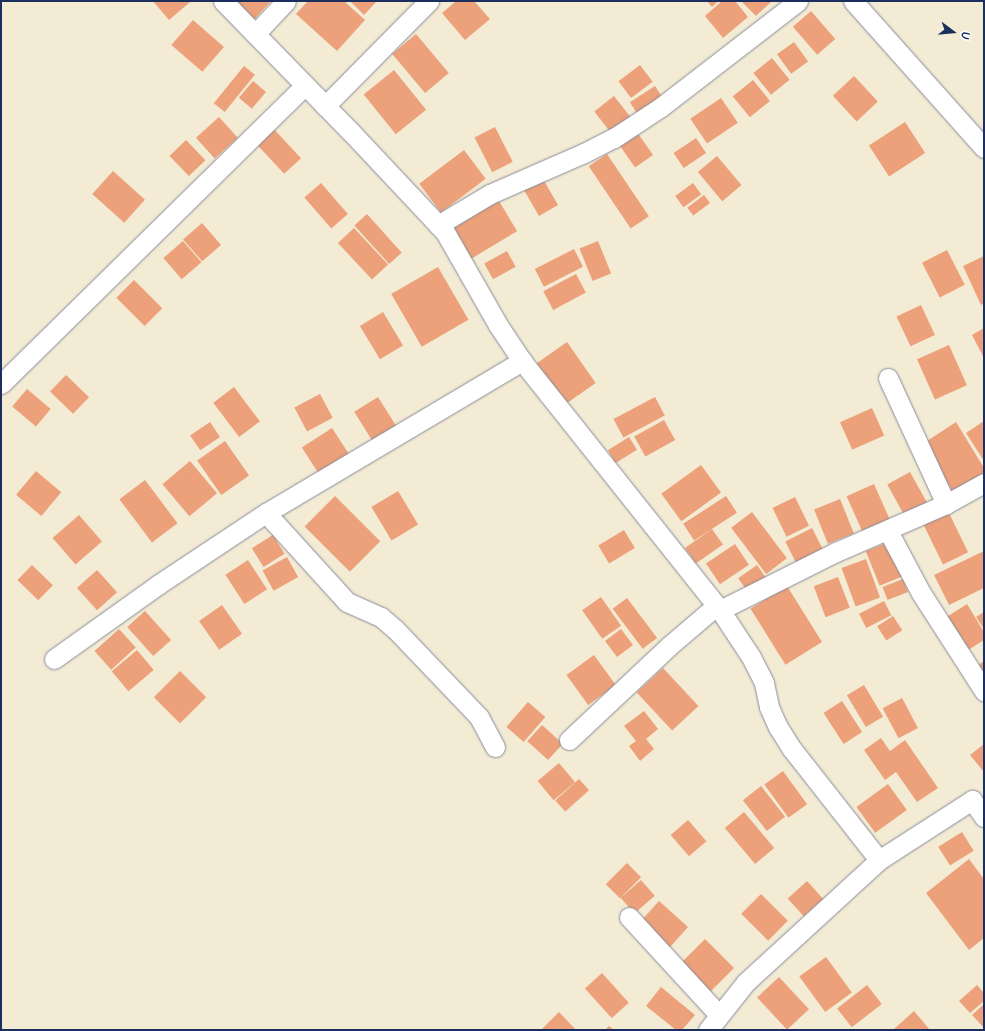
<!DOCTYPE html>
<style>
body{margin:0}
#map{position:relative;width:985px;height:1031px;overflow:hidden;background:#f4ebd5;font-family:Pangolin,sans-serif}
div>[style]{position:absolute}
.building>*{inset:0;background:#eca17a;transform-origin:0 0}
.roads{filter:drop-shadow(0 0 1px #888d9a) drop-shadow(0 0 1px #888d9a)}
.street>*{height:19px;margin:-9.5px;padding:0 9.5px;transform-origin:9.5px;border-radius:9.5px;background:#fff}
span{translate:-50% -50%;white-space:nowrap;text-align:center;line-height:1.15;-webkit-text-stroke:3.5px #fff;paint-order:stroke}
.frame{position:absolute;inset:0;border:2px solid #1b2f5e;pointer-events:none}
.north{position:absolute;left:933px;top:12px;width:40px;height:40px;-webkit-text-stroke:3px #fff;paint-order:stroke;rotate:106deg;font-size:11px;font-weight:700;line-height:16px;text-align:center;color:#1b2f5e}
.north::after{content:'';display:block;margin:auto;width:14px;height:18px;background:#1b2f5e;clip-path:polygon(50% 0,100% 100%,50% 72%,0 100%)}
</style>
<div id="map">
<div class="building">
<div style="clip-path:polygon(153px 1px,189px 1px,190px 2px,169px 20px)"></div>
<div style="clip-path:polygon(228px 1px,271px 1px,251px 23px)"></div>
<div style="clip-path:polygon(308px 1px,344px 1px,365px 20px,337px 51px,296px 14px)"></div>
<div style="clip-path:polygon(350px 1px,377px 1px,364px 15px)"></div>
<div style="clip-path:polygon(456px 1px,474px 1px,490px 19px,465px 40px,442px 13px)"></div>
<div style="clip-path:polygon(707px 1px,718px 1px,712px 7px)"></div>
<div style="clip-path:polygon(722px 1px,735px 1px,748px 17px,723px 38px,705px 16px)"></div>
<div style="clip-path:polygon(741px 1px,769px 1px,771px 2px,756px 16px)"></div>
<div style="left:811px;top:11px;width:37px;height:24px;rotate:49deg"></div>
<div style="left:193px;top:20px;width:41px;height:33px;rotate:41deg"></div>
<div style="left:416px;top:34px;width:51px;height:31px;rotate:50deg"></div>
<div style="left:794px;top:42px;width:24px;height:21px;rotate:54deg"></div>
<div style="left:772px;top:58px;width:28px;height:24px;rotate:51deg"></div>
<div style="left:640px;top:65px;width:21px;height:27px;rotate:53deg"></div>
<div style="left:244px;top:66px;width:14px;height:48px;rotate:39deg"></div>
<div style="left:394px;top:70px;width:51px;height:39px;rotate:51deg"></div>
<div style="left:854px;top:76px;width:35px;height:29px;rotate:47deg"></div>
<div style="left:753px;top:80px;width:27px;height:26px;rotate:51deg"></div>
<div style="left:253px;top:81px;width:17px;height:22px;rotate:40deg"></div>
<div style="left:655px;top:86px;width:17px;height:30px;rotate:57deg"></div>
<div style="left:614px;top:96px;width:28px;height:25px;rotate:52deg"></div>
<div style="left:721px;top:98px;width:30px;height:37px;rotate:56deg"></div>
<div style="left:219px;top:117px;width:28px;height:31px;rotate:48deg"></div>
<div style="left:905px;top:122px;width:37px;height:43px;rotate:57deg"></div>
<div style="left:271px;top:126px;width:44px;height:23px;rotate:47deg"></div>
<div style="left:495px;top:127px;width:39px;height:23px;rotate:63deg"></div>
<div style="left:637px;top:132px;width:28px;height:22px;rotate:55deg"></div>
<div style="left:696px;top:138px;width:18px;height:27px;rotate:56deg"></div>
<div style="left:186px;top:140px;width:28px;height:23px;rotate:46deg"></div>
<div style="left:464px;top:150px;width:36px;height:56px;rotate:53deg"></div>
<div style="left:607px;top:154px;width:75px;height:22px;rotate:56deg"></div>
<div style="left:717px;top:156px;width:38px;height:25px;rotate:50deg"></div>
<div style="left:113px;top:171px;width:43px;height:31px;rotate:42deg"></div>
<div style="left:543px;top:179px;width:30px;height:22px;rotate:60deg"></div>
<div style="left:321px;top:183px;width:41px;height:22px;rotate:49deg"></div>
<div style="left:693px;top:183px;width:14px;height:22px;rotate:54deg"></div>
<div style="left:704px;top:195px;width:10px;height:21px;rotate:53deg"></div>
<div style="left:496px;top:196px;width:41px;height:55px;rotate:59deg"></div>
<div style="left:367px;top:214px;width:52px;height:17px;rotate:48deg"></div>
<div style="left:202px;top:223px;width:29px;height:25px;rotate:49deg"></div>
<div style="left:354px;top:228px;width:50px;height:22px;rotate:47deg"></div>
<div style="left:183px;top:241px;width:28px;height:26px;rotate:49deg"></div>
<div style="left:598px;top:241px;width:35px;height:20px;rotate:68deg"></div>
<div style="left:574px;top:249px;width:20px;height:44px;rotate:63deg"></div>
<div style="left:947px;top:250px;width:39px;height:28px;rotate:63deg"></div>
<div style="left:507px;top:251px;width:18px;height:26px;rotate:61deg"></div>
<div style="clip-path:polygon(984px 256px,984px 303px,981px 305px,963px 266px)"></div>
<div style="left:438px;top:267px;width:61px;height:54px;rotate:60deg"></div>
<div style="left:576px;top:274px;width:21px;height:37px;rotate:62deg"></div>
<div style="left:134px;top:280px;width:40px;height:25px;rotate:45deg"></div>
<div style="left:921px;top:305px;width:33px;height:27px;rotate:65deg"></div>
<div style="left:383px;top:312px;width:39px;height:27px;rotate:59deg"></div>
<div style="clip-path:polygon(984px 328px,984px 358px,972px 335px)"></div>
<div style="left:567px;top:342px;width:50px;height:37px;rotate:55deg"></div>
<div style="left:949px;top:345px;width:44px;height:35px;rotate:66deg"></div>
<div style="left:66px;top:375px;width:32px;height:23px;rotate:44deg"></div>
<div style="left:234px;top:387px;width:43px;height:26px;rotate:53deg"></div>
<div style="left:27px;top:389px;width:31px;height:23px;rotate:40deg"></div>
<div style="left:320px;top:394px;width:27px;height:29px;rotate:62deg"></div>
<div style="left:378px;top:397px;width:34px;height:28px;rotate:58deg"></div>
<div style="left:655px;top:397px;width:21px;height:47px;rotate:62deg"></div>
<div style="left:872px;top:408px;width:30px;height:35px;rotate:66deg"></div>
<div style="left:664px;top:420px;width:23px;height:34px;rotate:61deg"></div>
<div style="clip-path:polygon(984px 421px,984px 461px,966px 433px)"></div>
<div style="left:210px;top:422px;width:18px;height:24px;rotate:56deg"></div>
<div style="clip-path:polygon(956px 422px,984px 468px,984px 475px,954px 494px,924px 443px)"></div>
<div style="left:332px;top:428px;width:35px;height:36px;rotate:57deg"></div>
<div style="left:629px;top:437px;width:15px;height:25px;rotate:58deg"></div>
<div style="left:225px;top:441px;width:42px;height:34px;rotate:55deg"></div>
<div style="left:190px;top:461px;width:42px;height:36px;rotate:50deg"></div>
<div style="left:701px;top:465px;width:34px;height:49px;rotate:54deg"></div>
<div style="left:36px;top:471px;width:33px;height:31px;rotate:40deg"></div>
<div style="left:910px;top:472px;width:41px;height:26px;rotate:61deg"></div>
<div style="left:145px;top:480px;width:54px;height:32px;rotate:53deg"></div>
<div style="left:874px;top:484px;width:44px;height:30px;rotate:66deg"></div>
<div style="left:398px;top:491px;width:39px;height:31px;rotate:59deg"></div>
<div style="left:335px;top:496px;width:64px;height:43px;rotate:45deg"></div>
<div style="left:726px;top:496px;width:20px;height:51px;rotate:57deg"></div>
<div style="left:795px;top:497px;width:32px;height:25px;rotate:64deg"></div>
<div style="left:840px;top:499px;width:37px;height:28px;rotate:68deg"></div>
<div style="left:948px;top:511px;width:46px;height:28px;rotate:64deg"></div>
<div style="left:752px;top:512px;width:58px;height:26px;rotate:53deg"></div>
<div style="left:79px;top:515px;width:35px;height:35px;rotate:49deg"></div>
<div style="left:812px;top:528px;width:29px;height:30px;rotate:63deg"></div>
<div style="left:712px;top:529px;width:19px;height:33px;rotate:55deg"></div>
<div style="left:624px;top:530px;width:21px;height:30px;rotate:59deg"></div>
<div style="left:273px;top:535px;width:22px;height:25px;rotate:58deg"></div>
<div style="left:889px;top:542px;width:37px;height:25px;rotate:68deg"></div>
<div style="left:735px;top:544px;width:25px;height:35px;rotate:56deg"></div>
<div style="clip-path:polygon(984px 551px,984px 588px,949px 605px,934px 575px)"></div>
<div style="left:287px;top:557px;width:23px;height:28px;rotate:61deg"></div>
<div style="left:866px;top:559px;width:41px;height:26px;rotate:70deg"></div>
<div style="left:248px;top:560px;width:35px;height:27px;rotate:57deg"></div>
<div style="left:32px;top:565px;width:29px;height:21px;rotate:44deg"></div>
<div style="left:757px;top:565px;width:16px;height:23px;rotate:55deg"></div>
<div style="left:97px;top:570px;width:30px;height:27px;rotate:48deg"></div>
<div style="left:838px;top:577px;width:33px;height:26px;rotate:69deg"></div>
<div style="left:903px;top:579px;width:14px;height:22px;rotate:69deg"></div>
<div style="left:787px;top:586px;width:66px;height:43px;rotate:58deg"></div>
<div style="left:601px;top:597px;width:35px;height:23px;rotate:55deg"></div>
<div style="left:627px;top:598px;width:50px;height:18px;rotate:53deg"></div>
<div style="left:884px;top:601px;width:16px;height:28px;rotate:63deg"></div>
<div style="clip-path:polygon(967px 604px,984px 632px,984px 640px,962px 654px,942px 620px)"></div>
<div style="left:222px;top:605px;width:35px;height:28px;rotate:55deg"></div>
<div style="left:145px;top:611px;width:39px;height:24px;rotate:48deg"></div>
<div style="clip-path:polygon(984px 612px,984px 629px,976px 617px)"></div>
<div style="left:893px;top:616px;width:17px;height:19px;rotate:57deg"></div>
<div style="left:119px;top:629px;width:25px;height:33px;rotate:48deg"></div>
<div style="left:621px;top:629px;width:20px;height:20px;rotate:53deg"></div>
<div style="left:137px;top:650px;width:26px;height:33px;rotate:50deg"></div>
<div style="left:594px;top:655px;width:37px;height:34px;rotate:54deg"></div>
<div style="clip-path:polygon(984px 661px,984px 684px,973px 669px)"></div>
<div style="left:663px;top:668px;width:52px;height:36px;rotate:47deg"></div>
<div style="left:180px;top:671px;width:37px;height:37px;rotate:45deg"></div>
<div style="left:864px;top:685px;width:37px;height:20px;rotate:59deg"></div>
<div style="left:902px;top:698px;width:34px;height:22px;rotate:62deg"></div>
<div style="left:842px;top:701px;width:37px;height:22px;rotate:57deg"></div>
<div style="left:528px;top:702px;width:23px;height:33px;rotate:41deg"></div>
<div style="clip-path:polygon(644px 711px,658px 729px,646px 739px,654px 749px,640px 761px,629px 746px,636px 741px,624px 726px)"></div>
<div style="left:542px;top:725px;width:28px;height:22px;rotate:42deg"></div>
<div style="clip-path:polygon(881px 738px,890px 751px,905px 740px,938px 788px,917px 802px,896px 772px,885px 780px,864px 750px)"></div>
<div style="clip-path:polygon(984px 744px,984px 772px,970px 755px)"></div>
<div style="left:559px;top:763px;width:25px;height:28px;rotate:50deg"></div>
<div style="left:783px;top:771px;width:41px;height:23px;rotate:54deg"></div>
<div style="left:579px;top:779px;width:15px;height:32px;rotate:48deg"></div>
<div style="left:888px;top:784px;width:32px;height:39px;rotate:54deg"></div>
<div style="left:761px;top:786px;width:39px;height:23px;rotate:52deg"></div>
<div style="left:744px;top:812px;width:47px;height:25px;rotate:50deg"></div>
<div style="left:688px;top:820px;width:28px;height:23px;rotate:49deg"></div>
<div style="left:962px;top:832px;width:22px;height:28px;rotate:58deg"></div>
<div style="clip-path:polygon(969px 859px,984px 879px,984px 938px,969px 950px,926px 893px)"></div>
<div style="left:627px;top:863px;width:20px;height:30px;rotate:45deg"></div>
<div style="left:641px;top:880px;width:21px;height:27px;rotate:49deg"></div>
<div style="left:807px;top:881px;width:24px;height:26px;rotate:48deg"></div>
<div style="left:761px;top:894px;width:38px;height:28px;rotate:45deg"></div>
<div style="left:659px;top:901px;width:39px;height:29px;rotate:42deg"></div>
<div style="left:705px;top:939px;width:41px;height:35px;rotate:45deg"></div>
<div style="left:826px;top:957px;width:44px;height:33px;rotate:54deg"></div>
<div style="left:602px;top:973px;width:40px;height:23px;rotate:48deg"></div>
<div style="left:779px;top:977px;width:44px;height:30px;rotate:47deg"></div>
<div style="left:867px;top:985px;width:24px;height:38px;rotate:52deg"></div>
<div style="clip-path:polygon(977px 985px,984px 993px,984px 1001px,970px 1013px,959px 1001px)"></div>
<div style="clip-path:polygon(661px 987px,695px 1015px,682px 1030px,676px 1030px,646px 1006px)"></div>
<div style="clip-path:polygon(984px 1004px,984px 1028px,972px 1015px)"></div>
<div style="clip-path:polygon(914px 1011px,930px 1030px,893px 1030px)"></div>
<div style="clip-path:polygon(559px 1012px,576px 1030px,541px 1030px)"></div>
<div style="clip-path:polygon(609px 1026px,614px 1030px,605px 1030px)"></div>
</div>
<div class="roads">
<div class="street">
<div style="left:223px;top:1px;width:182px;rotate:45.7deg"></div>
<div style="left:350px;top:131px;width:139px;rotate:46.8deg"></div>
<div style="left:445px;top:232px;width:107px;rotate:60.3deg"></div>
<div style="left:498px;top:325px;width:43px;rotate:56.3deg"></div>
<div style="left:522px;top:361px;width:318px;rotate:51.5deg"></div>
<div style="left:720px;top:610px;width:56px;rotate:56.6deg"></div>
<div style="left:751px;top:657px;width:29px;rotate:63deg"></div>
<div style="left:764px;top:683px;width:25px;rotate:78deg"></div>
<div style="left:769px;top:707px;width:22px;rotate:66deg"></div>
<div style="left:778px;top:727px;width:26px;rotate:58deg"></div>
<div style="left:792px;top:749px;width:141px;rotate:51.9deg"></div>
<div style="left:853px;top:1px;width:197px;rotate:48.3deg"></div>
<div style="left:255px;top:34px;width:45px;rotate:-46.8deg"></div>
<div style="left:325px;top:106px;width:148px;rotate:-45.3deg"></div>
<div style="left:438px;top:225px;width:61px;rotate:-30.8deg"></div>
<div style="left:490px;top:194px;width:103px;rotate:-23.6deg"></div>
<div style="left:584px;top:153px;width:34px;rotate:-27deg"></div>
<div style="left:614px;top:138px;width:56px;rotate:-33.4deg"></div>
<div style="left:661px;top:107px;width:173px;rotate:-37.7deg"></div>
<div style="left:888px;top:378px;width:139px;rotate:65.3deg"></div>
<div style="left:1px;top:384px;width:426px;rotate:-44.5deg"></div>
<div style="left:266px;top:513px;width:120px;rotate:47.7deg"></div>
<div style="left:347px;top:602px;width:37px;rotate:24deg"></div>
<div style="left:381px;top:617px;width:18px;rotate:41deg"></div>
<div style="left:395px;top:629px;width:122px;rotate:46.3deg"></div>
<div style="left:479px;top:717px;width:34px;rotate:62deg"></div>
<div style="left:888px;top:531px;width:70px;rotate:62deg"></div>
<div style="left:921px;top:593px;width:117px;rotate:57.3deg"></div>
<div style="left:720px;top:610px;width:130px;rotate:-26.6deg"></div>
<div style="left:836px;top:552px;width:120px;rotate:-23.6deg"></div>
<div style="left:946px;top:504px;width:43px;rotate:-28.9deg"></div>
<div style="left:54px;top:659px;width:129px;rotate:-35.5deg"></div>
<div style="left:159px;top:584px;width:128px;rotate:-33.6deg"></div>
<div style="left:266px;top:513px;width:298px;rotate:-30.7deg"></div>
<div style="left:569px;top:740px;width:137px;rotate:-43.2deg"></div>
<div style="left:669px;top:646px;width:62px;rotate:-40.4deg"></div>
<div style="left:629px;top:917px;width:133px;rotate:47.4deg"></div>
<div style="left:708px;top:1030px;width:61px;rotate:-51.6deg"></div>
<div style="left:746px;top:982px;width:180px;rotate:-42.5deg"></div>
<div style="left:879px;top:860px;width:111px;rotate:-32.8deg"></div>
<div style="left:972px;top:800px;width:21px;rotate:55deg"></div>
</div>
</div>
<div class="frame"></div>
<div class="north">U</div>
</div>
